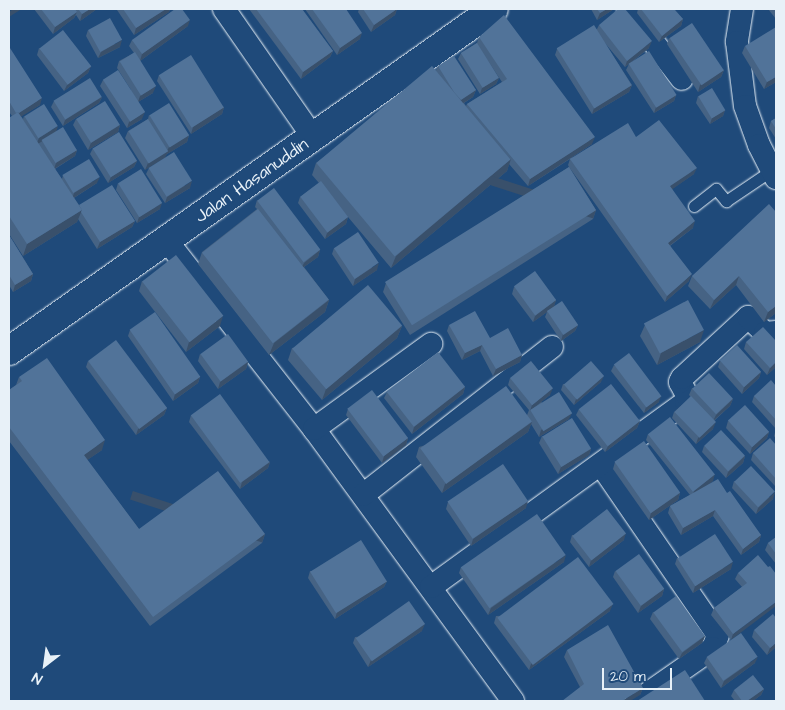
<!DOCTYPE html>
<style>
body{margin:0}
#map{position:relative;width:785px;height:710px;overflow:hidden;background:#1f4a7a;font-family:"Architects Daughter",sans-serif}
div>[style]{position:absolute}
.roads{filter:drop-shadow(0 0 1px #e8f1f8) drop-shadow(0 0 1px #e8f1f8)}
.lane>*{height:11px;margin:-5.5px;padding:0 5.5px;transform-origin:5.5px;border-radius:5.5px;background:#1f4a7a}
.street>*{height:22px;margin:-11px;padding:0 11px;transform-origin:11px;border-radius:11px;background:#1f4a7a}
.highway>*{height:28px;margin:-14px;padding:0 14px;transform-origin:14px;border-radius:14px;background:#1f4a7a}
.wall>*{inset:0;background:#466384}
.shaded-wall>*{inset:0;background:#39506b;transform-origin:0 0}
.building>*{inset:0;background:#517399;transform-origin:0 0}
span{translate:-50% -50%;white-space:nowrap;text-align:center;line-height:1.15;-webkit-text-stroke:4px #1f4a7a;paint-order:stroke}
.street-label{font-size:18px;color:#e8f1f8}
.frame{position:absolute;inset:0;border:10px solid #e8f1f8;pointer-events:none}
.north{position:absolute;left:20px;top:640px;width:50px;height:50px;-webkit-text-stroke:4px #1f4a7a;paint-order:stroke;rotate:210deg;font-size:14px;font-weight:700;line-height:20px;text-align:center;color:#e8f1f8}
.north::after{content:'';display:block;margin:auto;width:18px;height:22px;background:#e8f1f8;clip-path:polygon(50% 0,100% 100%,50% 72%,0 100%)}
.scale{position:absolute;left:602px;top:668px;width:70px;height:22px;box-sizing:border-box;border:2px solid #e8f1f8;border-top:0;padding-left:6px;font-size:15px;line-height:18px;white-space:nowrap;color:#e8f1f8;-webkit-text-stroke:4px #1f4a7a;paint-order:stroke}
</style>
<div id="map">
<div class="roads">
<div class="lane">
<div style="left:694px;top:206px;width:28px;rotate:-38deg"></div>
<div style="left:716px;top:189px;width:16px;rotate:50deg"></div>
<div style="left:726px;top:201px;width:55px;rotate:-34deg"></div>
</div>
<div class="street">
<div style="left:224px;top:9px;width:156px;rotate:55.2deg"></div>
<div style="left:628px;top:9px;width:88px;rotate:52.4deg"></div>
<div style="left:742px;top:9px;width:33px;rotate:99deg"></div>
<div style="left:737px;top:42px;width:64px;rotate:82.9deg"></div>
<div style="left:745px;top:106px;width:41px;rotate:70.3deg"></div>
<div style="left:759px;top:145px;width:37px;rotate:63deg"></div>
<div style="left:167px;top:241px;width:239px;rotate:52deg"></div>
<div style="left:314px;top:429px;width:337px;rotate:53.8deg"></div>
<div style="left:314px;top:429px;width:145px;rotate:-36deg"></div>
<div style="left:601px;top:465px;width:206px;rotate:55.5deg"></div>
<div style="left:718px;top:635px;width:14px;rotate:111deg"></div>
<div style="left:713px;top:648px;width:93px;rotate:145.1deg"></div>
<div style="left:363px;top:495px;width:240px;rotate:-38.1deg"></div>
<div style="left:431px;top:587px;width:315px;rotate:-36deg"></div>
<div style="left:686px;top:402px;width:5px;rotate:-68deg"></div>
<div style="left:688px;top:397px;width:17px;rotate:-118deg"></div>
<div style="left:680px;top:382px;width:4px;rotate:-63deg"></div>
<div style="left:682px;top:378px;width:90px;rotate:-42.7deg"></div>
<div style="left:748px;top:317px;width:23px;rotate:43deg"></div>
<div style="left:765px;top:333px;width:11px;rotate:-5deg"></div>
</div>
<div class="highway">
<div style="left:9px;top:351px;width:593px;rotate:-35.19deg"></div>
</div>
</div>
<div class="wall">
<div style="clip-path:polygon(34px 9px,97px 9px,80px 21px,76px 15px,74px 18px,53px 34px)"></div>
<div style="clip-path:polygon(117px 9px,170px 9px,169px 12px,134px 35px,117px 10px)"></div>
<div style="clip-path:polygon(249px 9px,302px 9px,333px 51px,330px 57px,301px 79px)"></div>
<div style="clip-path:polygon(305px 9px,346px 9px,360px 39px,337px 55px)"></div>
<div style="clip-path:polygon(359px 9px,397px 9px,395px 15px,371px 32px,358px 12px)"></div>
<div style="clip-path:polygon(591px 9px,614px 9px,597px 20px)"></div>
<div style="clip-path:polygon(638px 9px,674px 9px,683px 19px,681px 26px,659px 42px,637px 13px)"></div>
<div style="clip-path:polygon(768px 9px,776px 9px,776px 19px)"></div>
<div style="clip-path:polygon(599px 25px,649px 48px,632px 62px,676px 95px,674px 101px,654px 113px,626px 70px,629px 64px,625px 67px,604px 42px,632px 85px,629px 92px,592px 114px,555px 55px,557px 49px,597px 29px)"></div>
<div style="clip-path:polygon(188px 26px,140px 61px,153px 93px,138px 102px,142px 119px,127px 128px,100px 86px,103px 80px,131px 90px,117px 68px,119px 61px,134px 53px,129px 46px,132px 40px)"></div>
<div style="clip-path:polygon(88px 30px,120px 47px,98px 58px,86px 36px)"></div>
<div style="clip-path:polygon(479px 37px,592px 144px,571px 158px,636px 137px,694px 174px,672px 189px,693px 228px,670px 246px,689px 281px,665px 302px,569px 167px,596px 210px,593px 219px,410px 335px,383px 292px,386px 283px,569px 167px,568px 165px,570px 159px,528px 186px,509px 164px,507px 171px,391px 268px,348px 217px,346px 224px,325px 239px,298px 203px,300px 197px,319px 183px,312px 175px,316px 163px,436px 70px,438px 66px,476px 90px,473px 97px,464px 103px,466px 106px,467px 104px,502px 82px,486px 58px,499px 78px,496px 84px,480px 94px,458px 59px,461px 53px,477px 43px)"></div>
<div style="clip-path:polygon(669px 38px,724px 70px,721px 77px,698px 92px,667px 44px)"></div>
<div style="clip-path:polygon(745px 46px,776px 82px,764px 89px,742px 53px)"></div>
<div style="clip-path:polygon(39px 48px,91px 66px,88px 73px,64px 91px,37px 55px)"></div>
<div style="clip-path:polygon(9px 49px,40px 105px,21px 116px,23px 119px,24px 116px,56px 132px,77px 150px,75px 156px,55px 169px,62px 179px,63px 175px,97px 183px,74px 198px,79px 205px,135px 221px,132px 227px,97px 249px,78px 219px,77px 222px,23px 256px,9px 234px,9px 118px,12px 116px,9px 112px)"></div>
<div style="clip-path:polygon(159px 75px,224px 107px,222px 114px,191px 134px,157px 81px)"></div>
<div style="clip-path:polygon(698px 96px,725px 110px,723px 116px,710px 124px,696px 103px)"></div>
<div style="clip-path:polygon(102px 97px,99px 103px,63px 126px,51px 107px,54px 101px)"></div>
<div style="clip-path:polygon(149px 115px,189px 135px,187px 142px,167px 154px,145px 170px,125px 138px,128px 131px,148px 119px)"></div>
<div style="clip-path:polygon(776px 118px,776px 139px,769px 128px,771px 121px)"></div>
<div style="clip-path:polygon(76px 119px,120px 125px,118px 132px,88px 150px,73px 125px)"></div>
<div style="clip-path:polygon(93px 148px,137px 161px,134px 167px,108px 183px,90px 154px)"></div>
<div style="clip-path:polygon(149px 168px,190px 188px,165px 203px,146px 174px)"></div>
<div style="clip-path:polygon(118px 183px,160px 209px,137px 223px,116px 190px)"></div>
<div style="clip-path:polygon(257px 200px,320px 250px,318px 257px,304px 267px,329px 300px,325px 312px,269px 355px,198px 264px,202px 252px,257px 209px,255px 207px)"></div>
<div style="clip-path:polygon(776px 212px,776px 313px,764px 322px,736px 285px,710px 309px,688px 286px,692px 276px)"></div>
<div style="clip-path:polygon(9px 235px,33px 274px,31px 281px,13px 292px,9px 285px)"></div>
<div style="clip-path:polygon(334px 248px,377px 270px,353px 286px,332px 254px)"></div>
<div style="clip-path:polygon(142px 281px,220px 326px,186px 352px,139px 291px)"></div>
<div style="clip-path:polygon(514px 287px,556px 300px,554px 306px,578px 325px,575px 331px,561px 341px,545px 317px,547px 312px,533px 322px,512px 294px)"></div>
<div style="clip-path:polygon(449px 325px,490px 338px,522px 355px,520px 362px,493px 376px,480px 351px,462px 360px,447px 331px)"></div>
<div style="clip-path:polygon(645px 325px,700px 342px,657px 365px,640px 336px)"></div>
<div style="clip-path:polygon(402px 326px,397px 338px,322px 400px,288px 360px,292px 348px)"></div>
<div style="clip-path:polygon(130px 330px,200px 377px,198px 383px,173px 401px,128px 336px)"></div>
<div style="clip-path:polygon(776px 341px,776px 367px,767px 375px,744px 349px,746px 342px)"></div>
<div style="clip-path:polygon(200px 354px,248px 362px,246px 369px,218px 389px,198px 361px)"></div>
<div style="clip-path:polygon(88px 361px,167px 408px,164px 415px,136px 435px,86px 367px)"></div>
<div style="clip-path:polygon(720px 361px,761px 372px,759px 378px,742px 394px,718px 367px)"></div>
<div style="clip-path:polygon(614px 365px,659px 402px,644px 413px,611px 371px)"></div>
<div style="clip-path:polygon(19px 377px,102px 450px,87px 460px,139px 529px,265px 534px,262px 543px,150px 626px,9px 441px,9px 390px,16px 385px)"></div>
<div style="clip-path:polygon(510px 378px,550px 395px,541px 402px,569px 419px,539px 437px,531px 424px,528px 432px,442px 493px,416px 457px,419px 447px,527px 415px,529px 410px,508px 385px)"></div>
<div style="clip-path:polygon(601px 382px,574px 405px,561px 390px,563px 384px)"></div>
<div style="clip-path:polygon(776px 386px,776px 429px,752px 402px,754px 396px)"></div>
<div style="clip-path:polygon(465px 387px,463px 394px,412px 434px,384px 398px,387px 392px)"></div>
<div style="clip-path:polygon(692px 388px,733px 399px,730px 406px,714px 421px,713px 429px,696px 444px,672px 418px,674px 412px,691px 397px,689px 395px)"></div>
<div style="clip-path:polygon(348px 409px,408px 438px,406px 445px,382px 463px,346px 415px)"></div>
<div style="clip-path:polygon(579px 409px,640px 421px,637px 428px,605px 452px,576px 415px)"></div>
<div style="clip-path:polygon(191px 415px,270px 462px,268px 468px,240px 489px,189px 422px)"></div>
<div style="clip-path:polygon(728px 421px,769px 432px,767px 438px,750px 454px,726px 428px)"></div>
<div style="clip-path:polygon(776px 429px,776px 439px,774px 436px)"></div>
<div style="clip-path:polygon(648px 434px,713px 481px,709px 484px,727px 493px,761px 535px,759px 542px,741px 555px,713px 516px,681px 535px,668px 513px,670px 506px,690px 495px,646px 440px)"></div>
<div style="clip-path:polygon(542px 436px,591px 449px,589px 455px,558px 474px,539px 443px)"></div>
<div style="clip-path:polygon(776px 445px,776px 485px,775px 486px,751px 460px,753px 453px)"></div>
<div style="clip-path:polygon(704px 446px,745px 456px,743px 463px,726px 478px,702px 452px)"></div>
<div style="clip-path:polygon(615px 462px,680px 493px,678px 500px,649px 520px,613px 469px)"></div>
<div style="clip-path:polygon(734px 481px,773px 499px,756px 514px,732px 488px)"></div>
<div style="clip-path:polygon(448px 502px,526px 508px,471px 546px,446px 509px)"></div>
<div style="clip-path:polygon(572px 535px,624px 540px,589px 567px,570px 542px)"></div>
<div style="clip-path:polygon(776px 537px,776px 564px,765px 550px,768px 543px)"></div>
<div style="clip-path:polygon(677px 558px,731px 569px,693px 593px,675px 564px)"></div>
<div style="clip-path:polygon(564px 562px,488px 615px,459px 573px,461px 567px)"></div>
<div style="clip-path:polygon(768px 567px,731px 640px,711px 615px,714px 608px,742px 587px,735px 579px,738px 573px)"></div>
<div style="clip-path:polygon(310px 571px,387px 581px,384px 587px,335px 619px,308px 578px)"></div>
<div style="clip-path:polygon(615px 571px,664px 589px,662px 596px,638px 613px,613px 577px)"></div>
<div style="clip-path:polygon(610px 611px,529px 670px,494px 623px,496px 616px)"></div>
<div style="clip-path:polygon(653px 612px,705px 636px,702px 643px,679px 659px,650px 619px)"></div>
<div style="clip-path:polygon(754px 630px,776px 647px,767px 655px,752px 637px)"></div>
<div style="clip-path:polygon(422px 631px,368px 667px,353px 643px,355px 637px)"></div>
<div style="clip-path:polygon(567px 650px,643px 688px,640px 695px,580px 687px,564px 657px)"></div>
<div style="clip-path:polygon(707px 657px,755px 663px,721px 688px,704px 663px)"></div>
<div style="clip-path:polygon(764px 689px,761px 695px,753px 701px,735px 701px,731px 696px,734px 690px)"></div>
</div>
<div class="shaded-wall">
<div style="clip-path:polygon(13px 9px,20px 9px,20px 10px,9px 17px,9px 12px)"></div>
<div style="clip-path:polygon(90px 9px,97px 9px,80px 21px,82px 14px)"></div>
<div style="clip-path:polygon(166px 9px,170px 9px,169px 12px,134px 35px,136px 28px)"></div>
<div style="clip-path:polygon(397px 9px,395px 15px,371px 32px,374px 25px)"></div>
<div style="clip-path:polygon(607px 9px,614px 9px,597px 20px,600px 13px)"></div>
<div style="clip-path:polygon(77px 12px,74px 18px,53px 34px,55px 27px)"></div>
<div style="clip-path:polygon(683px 19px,681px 26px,659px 42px,662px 36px)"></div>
<div style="clip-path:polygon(190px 20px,188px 26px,140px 61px,142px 54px)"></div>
<div style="clip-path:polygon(362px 33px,360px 39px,337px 55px,340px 48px)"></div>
<div style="clip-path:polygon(122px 40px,120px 47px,98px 58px,101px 52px)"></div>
<div style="clip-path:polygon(652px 41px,649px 48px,625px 67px,627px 61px)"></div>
<div style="clip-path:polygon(333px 51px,330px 57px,301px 79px,303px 72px)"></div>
<div style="clip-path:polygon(91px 66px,88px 73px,64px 91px,67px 85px)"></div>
<div style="clip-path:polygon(724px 70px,721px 77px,698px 92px,700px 85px)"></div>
<div style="clip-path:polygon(776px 77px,776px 82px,764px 89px,767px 82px)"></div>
<div style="clip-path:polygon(499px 78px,496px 84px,480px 94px,482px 88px)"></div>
<div style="clip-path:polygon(632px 85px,629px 92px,592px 114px,594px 108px)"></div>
<div style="clip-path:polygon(156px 86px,153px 93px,138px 102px,140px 96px)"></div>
<div style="clip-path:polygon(476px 90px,473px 97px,457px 107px,460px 100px)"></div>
<div style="clip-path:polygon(676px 95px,674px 101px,654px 113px,656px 107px)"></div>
<div style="clip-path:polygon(102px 97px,99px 103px,63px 126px,65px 120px)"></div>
<div style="clip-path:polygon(42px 98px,40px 105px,14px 121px,17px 114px)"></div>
<div style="clip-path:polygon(224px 107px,222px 114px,191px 134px,193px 127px)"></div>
<div style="clip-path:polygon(725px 110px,723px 116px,710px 124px,712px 118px)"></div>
<div style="clip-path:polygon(145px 112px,142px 119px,127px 128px,129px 122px)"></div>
<div style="clip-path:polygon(120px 125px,118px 132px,88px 150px,91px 143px)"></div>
<div style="clip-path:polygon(58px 126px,56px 133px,36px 145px,39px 138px)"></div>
<div style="clip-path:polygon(189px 135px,187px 142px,167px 154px,165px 158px,145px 170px,148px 163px,167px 151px,169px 147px)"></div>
<div style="clip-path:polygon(595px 137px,592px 144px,528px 186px,530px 179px)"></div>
<div style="clip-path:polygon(77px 150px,75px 156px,54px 169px,56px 163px)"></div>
<div style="clip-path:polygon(511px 159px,507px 171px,391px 268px,396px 256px)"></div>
<div style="clip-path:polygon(137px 161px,134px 167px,108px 183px,111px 177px)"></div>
<div style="clip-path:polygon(697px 168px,694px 174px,667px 193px,670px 186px)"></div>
<div style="clip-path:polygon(100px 177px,97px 183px,72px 199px,74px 193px)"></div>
<div style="clip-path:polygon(192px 181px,190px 188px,165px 203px,167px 197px)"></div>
<div style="clip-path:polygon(162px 203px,160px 209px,137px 223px,139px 217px)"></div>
<div style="clip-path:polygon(82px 210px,77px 222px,23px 256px,27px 244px)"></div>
<div style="left:596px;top:210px;width:9px;height:217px;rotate:108deg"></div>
<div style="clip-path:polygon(348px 217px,346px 224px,325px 239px,327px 233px)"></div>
<div style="clip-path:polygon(135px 221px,132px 227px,97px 249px,100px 242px)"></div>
<div style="clip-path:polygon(695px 221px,693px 228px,665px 249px,668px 243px)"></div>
<div style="clip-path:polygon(320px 250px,318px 257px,301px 269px,304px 263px)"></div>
<div style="clip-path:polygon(379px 263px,377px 270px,353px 286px,355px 279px)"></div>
<div style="clip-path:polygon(33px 274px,31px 281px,13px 292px,15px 285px)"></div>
<div style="clip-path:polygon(692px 274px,689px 281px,665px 302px,667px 296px)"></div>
<div style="clip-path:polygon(739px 276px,736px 285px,710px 309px,714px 300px)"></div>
<div style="clip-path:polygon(329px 300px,325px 312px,269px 355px,274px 343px)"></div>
<div style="clip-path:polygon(556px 300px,554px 307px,547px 311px,547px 312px,533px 322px,535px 316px)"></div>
<div style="clip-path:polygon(776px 306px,776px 313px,764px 322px,768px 312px)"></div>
<div style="clip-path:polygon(223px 316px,220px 326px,186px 352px,189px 342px)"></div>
<div style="clip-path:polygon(578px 325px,575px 331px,561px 341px,563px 334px)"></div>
<div style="clip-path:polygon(402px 326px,397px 338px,322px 400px,326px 389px)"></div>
<div style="clip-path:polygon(704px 330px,700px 342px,657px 365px,661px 353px)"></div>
<div style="clip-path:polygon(482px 345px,480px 351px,462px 360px,465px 353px)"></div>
<div style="clip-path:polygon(522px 355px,520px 362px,493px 376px,496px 369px)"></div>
<div style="clip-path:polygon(248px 362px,246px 369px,218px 389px,220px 382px)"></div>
<div style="clip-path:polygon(776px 362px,776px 367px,767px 375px,770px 368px)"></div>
<div style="clip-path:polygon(761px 372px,759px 378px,742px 394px,744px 387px)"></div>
<div style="clip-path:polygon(604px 376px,601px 382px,574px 405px,576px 399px)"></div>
<div style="clip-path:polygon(200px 377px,198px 383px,173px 401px,175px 394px)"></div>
<div style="clip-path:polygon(465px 387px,463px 394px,412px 434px,414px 427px)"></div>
<div style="clip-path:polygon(553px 388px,550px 395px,530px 411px,532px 405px)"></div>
<div style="clip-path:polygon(661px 396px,659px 402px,644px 413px,646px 407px)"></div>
<div style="clip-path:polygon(733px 399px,730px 406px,713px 421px,716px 415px)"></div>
<div style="clip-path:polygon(167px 408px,164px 415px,136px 435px,138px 429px)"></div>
<div style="clip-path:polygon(572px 413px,569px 419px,539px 437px,541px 430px)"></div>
<div style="clip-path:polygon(640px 421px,637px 428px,605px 452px,608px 446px)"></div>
<div style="clip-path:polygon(532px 422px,528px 432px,442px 493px,445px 484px)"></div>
<div style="clip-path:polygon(716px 422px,713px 429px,696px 444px,698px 438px)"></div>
<div style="clip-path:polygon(769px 432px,767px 438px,750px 454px,752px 447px)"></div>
<div style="clip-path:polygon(408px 438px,406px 445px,382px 463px,384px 456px)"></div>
<div style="clip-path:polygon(105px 440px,102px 450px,80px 465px,84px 455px)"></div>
<div style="clip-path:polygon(591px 449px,589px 455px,558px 474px,561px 467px)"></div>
<div style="clip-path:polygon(745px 456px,743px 463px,726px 478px,728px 472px)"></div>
<div style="clip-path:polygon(270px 462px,268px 468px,240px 489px,242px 482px)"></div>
<div style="clip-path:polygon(715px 474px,713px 481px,692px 498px,694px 491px)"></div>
<div style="clip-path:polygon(775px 492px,773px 499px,756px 514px,758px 508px)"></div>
<div style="clip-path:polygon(680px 493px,678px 500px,649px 520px,651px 513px)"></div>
<div style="clip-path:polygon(528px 501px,526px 508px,471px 546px,473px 539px)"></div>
<div style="clip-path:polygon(715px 510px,713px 516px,681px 535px,683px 528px)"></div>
<div style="clip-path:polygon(626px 533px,624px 540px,589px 567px,591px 560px)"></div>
<div style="left:265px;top:534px;width:9px;height:139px;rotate:108deg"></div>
<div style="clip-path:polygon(761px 535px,759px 542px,741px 555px,743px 549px)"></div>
<div style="clip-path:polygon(566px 555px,564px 562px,488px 615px,491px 608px)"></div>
<div style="clip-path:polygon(733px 562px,731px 569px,693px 593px,695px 586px)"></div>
<div style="clip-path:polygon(387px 581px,384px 587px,335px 619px,337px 612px)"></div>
<div style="clip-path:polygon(664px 589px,662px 596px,638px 613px,641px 606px)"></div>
<div style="clip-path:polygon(776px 602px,776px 606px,731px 640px,733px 634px)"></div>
<div style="clip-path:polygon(613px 604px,610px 611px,529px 670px,531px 664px)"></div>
<div style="clip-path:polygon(425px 624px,422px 631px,368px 667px,371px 660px)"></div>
<div style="clip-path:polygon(705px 636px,702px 643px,679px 659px,682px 653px)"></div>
<div style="clip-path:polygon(776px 643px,776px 647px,767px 655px,770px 648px)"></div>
<div style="clip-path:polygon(758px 657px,755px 663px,721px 688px,724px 681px)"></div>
<div style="clip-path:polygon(643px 688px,640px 695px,630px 701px,622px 701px)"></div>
<div style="clip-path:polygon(764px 689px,761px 695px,753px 701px,747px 701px)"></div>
</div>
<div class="building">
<div style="clip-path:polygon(41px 9px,75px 9px,77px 12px,55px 27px)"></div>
<div style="clip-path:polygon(78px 9px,90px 9px,82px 14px)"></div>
<div style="clip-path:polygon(123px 9px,166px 9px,136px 28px)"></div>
<div style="clip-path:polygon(175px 9px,182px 9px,190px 20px,142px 54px,132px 40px)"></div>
<div style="clip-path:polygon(256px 9px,302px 9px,333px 51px,303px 72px)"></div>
<div style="clip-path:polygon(312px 9px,346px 9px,362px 33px,340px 48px)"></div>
<div style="clip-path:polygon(363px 9px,397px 9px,374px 25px)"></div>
<div style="clip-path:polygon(597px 9px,607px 9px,600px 13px)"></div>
<div style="clip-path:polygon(618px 9px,625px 9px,652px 41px,627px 61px,599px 25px)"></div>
<div style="clip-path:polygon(641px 9px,674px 9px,683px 19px,662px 36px)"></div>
<div style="clip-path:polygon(504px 15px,595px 137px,530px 179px,467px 104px,507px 79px,479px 37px)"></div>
<div style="left:110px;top:18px;width:25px;height:25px;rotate:61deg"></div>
<div style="left:692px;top:23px;width:57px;height:27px;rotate:56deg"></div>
<div style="left:594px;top:25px;width:71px;height:44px;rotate:58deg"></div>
<div style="clip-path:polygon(776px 27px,776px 77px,767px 82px,745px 46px)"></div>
<div style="left:63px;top:30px;width:46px;height:30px;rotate:52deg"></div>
<div style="left:477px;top:43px;width:41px;height:19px;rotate:58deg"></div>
<div style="clip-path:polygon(10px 48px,42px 98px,19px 113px,18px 112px,16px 113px,9px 101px,9px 49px)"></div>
<div style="left:649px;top:51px;width:52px;height:24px;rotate:58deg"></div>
<div style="left:135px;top:52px;width:40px;height:18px;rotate:58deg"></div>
<div style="left:191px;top:55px;width:62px;height:38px;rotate:58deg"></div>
<div style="clip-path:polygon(454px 56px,476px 90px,461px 100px,454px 92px,438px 66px)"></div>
<div style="left:432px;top:66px;width:122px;height:151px;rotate:50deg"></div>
<div style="left:118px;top:70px;width:50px;height:18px;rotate:57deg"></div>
<div style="left:90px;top:78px;width:22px;height:43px;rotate:58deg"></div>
<div style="left:712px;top:88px;width:26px;height:16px;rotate:59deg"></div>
<div style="left:105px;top:101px;width:28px;height:34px;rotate:58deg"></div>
<div style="left:169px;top:103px;width:38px;height:23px;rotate:58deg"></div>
<div style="left:44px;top:104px;width:26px;height:23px;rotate:58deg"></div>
<div style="clip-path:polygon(18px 112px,82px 210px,27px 244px,9px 216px,9px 118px)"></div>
<div style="clip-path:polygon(776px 118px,776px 129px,771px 121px)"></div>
<div style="left:148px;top:119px;width:38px;height:23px;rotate:58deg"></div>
<div style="clip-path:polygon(659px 120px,697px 168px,670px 186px,695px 221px,668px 243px,692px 274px,667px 296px,570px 159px,628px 123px,636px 137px)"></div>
<div style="left:63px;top:127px;width:27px;height:25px;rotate:59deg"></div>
<div style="left:119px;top:132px;width:34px;height:31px;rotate:58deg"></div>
<div style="left:174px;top:152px;width:34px;height:30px;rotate:58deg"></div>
<div style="left:89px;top:159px;width:21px;height:31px;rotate:59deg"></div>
<div style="left:569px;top:167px;width:51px;height:217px;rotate:58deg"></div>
<div style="left:141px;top:169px;width:40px;height:27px;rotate:58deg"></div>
<div style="left:321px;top:181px;width:45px;height:26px;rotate:53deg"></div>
<div style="clip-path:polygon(112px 185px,135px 221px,100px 242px,81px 212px,82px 210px,79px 205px)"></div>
<div style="left:274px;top:188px;width:77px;height:21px;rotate:53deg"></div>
<div style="clip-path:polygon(769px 204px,776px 212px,776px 306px,768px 312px,739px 276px,714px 300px,692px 276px)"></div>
<div style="left:258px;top:209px;width:115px;height:71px;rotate:52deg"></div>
<div style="left:358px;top:232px;width:37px;height:29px;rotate:56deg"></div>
<div style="clip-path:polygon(9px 235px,33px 274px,15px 285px,9px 275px)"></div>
<div style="left:176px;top:255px;width:77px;height:43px;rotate:52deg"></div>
<div style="left:535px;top:271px;width:36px;height:26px;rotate:54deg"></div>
<div style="left:368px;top:285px;width:53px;height:99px;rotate:50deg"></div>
<div style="left:688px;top:300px;width:34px;height:50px;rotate:62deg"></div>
<div style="left:562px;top:301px;width:29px;height:18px;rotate:56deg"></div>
<div style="clip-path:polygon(475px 311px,490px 338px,508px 328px,522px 355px,496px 369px,482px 345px,465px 353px,449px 325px)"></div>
<div style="left:155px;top:312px;width:79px;height:31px;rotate:55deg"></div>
<div style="clip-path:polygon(763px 327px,776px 341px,776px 362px,770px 368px,746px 342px)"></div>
<div style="left:228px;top:334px;width:34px;height:34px;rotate:54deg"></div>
<div style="left:116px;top:340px;width:85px;height:35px;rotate:53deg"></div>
<div style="left:737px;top:345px;width:36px;height:23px;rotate:48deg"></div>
<div style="left:438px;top:352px;width:44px;height:65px;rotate:52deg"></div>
<div style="left:629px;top:353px;width:54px;height:19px;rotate:53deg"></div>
<div style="clip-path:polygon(47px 358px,105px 440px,84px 455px,139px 529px,218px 471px,265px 534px,153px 617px,9px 427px,9px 390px,22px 381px,19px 377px)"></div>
<div style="left:531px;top:361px;width:35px;height:27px;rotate:51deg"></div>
<div style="left:591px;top:361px;width:20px;height:36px;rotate:49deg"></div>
<div style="left:709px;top:373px;width:35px;height:23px;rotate:47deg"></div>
<div style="clip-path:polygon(771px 380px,776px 386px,776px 420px,754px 396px)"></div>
<div style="left:611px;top:384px;width:47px;height:41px;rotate:52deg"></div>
<div style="left:506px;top:386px;width:44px;height:106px;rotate:54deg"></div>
<div style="left:372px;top:390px;width:60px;height:31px;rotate:53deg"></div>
<div style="left:559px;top:392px;width:25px;height:34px;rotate:58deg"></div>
<div style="left:220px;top:394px;width:84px;height:36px;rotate:54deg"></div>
<div style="left:691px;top:396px;width:36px;height:23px;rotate:46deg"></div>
<div style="left:745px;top:405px;width:36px;height:23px;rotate:48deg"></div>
<div style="left:670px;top:417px;width:73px;height:28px;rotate:52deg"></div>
<div style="left:572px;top:418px;width:36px;height:35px;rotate:58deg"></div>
<div style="left:721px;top:430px;width:35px;height:23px;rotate:47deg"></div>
<div style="clip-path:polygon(770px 438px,776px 445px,776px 479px,753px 453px)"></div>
<div style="left:644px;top:441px;width:63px;height:36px;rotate:55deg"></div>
<div style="left:503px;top:464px;width:45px;height:67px;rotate:56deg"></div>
<div style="left:751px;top:466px;width:35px;height:23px;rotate:47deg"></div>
<div style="clip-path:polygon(718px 479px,727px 493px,730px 491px,761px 535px,743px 549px,715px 510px,683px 528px,670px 506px)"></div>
<div style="left:607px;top:509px;width:31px;height:44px;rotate:52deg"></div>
<div style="left:537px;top:514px;width:50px;height:93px;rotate:55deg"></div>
<div style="left:715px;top:534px;width:33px;height:45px;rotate:57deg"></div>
<div style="clip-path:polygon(776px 537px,776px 554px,768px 543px)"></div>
<div style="left:361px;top:540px;width:49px;height:60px;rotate:58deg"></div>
<div style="left:639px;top:554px;width:43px;height:29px;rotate:54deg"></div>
<div style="clip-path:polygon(758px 555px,768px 567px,770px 566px,776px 574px,776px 602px,733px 634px,714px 608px,747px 583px,738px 573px)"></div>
<div style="left:578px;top:557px;width:59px;height:101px;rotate:53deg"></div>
<div style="left:676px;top:596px;width:49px;height:28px;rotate:54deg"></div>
<div style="left:409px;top:601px;width:28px;height:65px;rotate:55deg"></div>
<div style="clip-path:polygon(773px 614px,776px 618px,776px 643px,770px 648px,754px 630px)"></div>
<div style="clip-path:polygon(608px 625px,643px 688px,622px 701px,562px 701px,584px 684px,567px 650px)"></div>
<div style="left:741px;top:633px;width:29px;height:42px;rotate:55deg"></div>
<div style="clip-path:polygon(685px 670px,705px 701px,637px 701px)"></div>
<div style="clip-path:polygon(753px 675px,764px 689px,747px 701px,742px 701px,734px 690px)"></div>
</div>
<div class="street-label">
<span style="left:252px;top:181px;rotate:-35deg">Jalan Hasanuddin</span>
</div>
<div class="frame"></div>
<div class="north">N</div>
<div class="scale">20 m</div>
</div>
